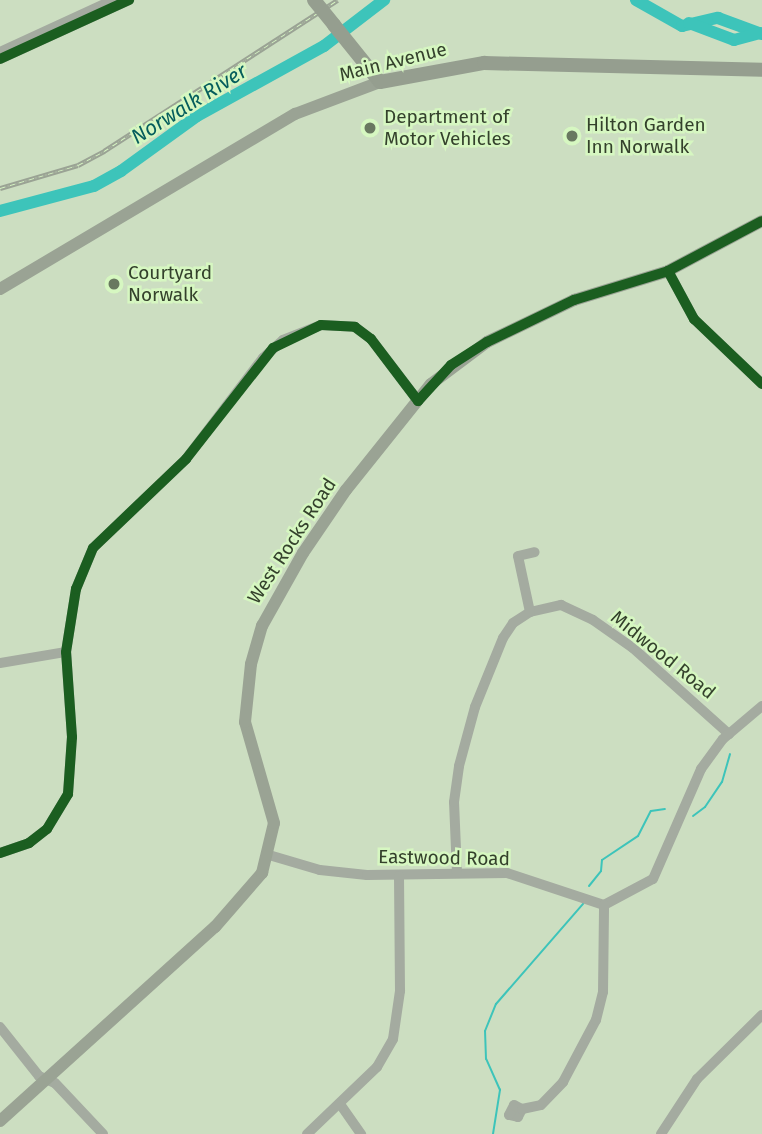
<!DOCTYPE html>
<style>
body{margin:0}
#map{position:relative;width:762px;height:1134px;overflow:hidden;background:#ccdec1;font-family:"Fira Sans",sans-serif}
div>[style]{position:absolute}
.stream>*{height:2px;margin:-1px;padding:0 1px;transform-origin:1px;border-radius:1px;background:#3dc4ba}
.river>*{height:12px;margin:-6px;padding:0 6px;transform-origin:6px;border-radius:6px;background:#3dc4ba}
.minor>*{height:10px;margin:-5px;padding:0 5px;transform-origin:5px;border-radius:5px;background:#a4aba0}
.major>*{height:12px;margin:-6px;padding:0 6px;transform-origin:6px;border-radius:6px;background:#9aa394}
.highway>*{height:14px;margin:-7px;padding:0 7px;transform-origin:7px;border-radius:7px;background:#959e8f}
.rail>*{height:4.5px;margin-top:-2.25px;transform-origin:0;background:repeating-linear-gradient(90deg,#d6f7c1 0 5px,#9aa394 0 10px);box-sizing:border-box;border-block:2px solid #9aa394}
.highway-bridge>*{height:14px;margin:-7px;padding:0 7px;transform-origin:7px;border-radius:7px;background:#959e8f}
.cycleway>*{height:10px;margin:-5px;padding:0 5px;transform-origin:5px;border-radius:5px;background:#1b5e20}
.dots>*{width:19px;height:19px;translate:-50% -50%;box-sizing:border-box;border:4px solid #d6f7c1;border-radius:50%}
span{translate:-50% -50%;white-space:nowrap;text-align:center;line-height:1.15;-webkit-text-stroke:5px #d6f7c1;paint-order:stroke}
.street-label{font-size:19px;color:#34412c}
.poi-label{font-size:19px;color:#34412c}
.left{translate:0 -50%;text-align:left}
.water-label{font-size:21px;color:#055d5c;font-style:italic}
</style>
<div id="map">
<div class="stream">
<div style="left:693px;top:816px;width:15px;rotate:-37deg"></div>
<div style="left:705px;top:807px;width:30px;rotate:-56deg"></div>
<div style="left:722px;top:782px;width:29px;rotate:-74deg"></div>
<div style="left:589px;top:886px;width:19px;rotate:-51deg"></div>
<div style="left:601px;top:871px;width:11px;rotate:-85deg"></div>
<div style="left:602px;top:860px;width:43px;rotate:-33.7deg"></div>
<div style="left:638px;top:836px;width:28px;rotate:-63deg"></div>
<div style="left:651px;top:811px;width:14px;rotate:-8deg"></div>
<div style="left:493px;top:1134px;width:45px;rotate:-81deg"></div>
<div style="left:500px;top:1090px;width:34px;rotate:-114deg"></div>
<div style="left:486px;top:1059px;width:28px;rotate:-92deg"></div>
<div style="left:485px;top:1031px;width:29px;rotate:-68deg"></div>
<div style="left:496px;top:1004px;width:133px;rotate:-49deg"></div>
</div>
<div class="river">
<div style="left:636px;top:0;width:53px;rotate:29.5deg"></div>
<div style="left:682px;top:26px;width:37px;rotate:-13deg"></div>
<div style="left:718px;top:18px;width:47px;rotate:20deg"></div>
<div style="left:689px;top:23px;width:48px;rotate:20.7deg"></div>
<div style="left:734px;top:40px;width:27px;rotate:-15deg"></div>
<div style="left:0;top:211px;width:97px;rotate:-14.9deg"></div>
<div style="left:94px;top:186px;width:31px;rotate:-29deg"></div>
<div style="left:121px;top:171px;width:94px;rotate:-35.9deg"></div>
<div style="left:197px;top:116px;width:145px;rotate:-28.9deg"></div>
<div style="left:324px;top:46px;width:76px;rotate:-37.5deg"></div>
</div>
<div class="minor">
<div style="left:0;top:52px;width:124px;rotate:-24.7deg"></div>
<div style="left:0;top:59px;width:142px;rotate:-24.6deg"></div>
<div style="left:668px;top:271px;width:55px;rotate:61.6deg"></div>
<div style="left:694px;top:319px;width:94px;rotate:43.7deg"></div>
<div style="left:530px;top:612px;width:32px;rotate:-13deg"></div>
<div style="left:561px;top:605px;width:35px;rotate:25deg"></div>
<div style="left:593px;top:620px;width:49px;rotate:35deg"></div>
<div style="left:633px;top:648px;width:129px;rotate:41.9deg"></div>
<div style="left:0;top:663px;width:67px;rotate:-9.5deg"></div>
<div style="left:0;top:853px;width:31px;rotate:-19deg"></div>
<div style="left:29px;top:843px;width:23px;rotate:-38deg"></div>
<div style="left:47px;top:829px;width:41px;rotate:-59deg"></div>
<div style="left:68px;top:794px;width:57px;rotate:-86deg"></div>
<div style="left:72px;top:737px;width:85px;rotate:-94deg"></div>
<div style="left:66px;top:652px;width:64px;rotate:-81deg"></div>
<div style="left:76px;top:589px;width:44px;rotate:-67.5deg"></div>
<div style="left:93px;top:548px;width:129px;rotate:-43.7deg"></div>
<div style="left:186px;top:459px;width:127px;rotate:-52.7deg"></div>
<div style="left:263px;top:358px;width:27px;rotate:-42deg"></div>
<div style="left:283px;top:340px;width:41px;rotate:-21.5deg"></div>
<div style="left:321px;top:325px;width:34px;rotate:3deg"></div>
<div style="left:355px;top:327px;width:20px;rotate:37deg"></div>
<div style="left:371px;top:339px;width:78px;rotate:52.8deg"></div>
<div style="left:269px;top:855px;width:53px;rotate:16.4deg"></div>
<div style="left:320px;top:870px;width:47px;rotate:6.1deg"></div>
<div style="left:367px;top:875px;width:140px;rotate:-0.8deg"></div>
<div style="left:507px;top:873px;width:102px;rotate:18.3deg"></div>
<div style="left:457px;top:873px;width:71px;rotate:-92.4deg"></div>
<div style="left:454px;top:802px;width:36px;rotate:-82deg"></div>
<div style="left:459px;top:766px;width:61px;rotate:-74.8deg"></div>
<div style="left:475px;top:707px;width:74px;rotate:-67.9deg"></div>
<div style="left:503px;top:638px;width:18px;rotate:-56deg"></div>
<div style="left:513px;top:623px;width:20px;rotate:-33deg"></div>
<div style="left:530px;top:612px;width:57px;rotate:-102.1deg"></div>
<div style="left:518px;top:556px;width:17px;rotate:-13deg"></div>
<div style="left:604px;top:905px;width:55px;rotate:-28deg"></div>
<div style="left:653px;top:879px;width:120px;rotate:-66.4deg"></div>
<div style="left:701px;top:769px;width:37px;rotate:-54deg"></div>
<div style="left:723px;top:739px;width:51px;rotate:-40.2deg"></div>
<div style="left:0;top:1027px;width:63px;rotate:51.5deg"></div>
<div style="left:39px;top:1076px;width:17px;rotate:24deg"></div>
<div style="left:55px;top:1083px;width:70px;rotate:46.7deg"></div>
<div style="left:340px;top:1104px;width:37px;rotate:55deg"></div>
<div style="left:522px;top:1109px;width:9px;rotate:117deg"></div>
<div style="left:518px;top:1117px;width:9px;rotate:-167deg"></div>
<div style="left:509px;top:1115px;width:11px;rotate:-63deg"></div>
<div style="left:514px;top:1105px;width:9px;rotate:27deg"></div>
<div style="left:522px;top:1109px;width:19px;rotate:-12deg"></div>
<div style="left:541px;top:1105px;width:32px;rotate:-46deg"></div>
<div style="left:563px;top:1082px;width:70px;rotate:-62deg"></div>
<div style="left:596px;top:1020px;width:29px;rotate:-76deg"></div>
<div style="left:603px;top:992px;width:87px;rotate:-89.3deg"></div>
<div style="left:307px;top:1134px;width:97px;rotate:-43.7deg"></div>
<div style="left:377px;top:1067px;width:32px;rotate:-60deg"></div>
<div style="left:393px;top:1039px;width:49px;rotate:-81.7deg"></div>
<div style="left:400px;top:991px;width:115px;rotate:-90.5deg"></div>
<div style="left:661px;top:1134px;width:66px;rotate:-56.8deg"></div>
<div style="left:697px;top:1079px;width:91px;rotate:-44.6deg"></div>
</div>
<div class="major">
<div style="left:0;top:289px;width:343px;rotate:-30.7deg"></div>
<div style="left:295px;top:114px;width:91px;rotate:-20.6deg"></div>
<div style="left:0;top:1121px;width:290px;rotate:-42.1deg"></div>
<div style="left:215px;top:927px;width:72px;rotate:-49deg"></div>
<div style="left:262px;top:873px;width:51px;rotate:-76.5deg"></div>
<div style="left:274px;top:823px;width:105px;rotate:-106deg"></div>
<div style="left:245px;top:722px;width:58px;rotate:-84.1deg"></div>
<div style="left:251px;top:664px;width:40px;rotate:-74deg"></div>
<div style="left:262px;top:626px;width:84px;rotate:-60.7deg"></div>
<div style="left:303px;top:553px;width:76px;rotate:-55.7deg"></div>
<div style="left:346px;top:490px;width:136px;rotate:-51.3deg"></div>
<div style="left:431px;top:384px;width:70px;rotate:-36.9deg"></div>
<div style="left:487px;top:342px;width:97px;rotate:-25.8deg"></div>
<div style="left:574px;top:300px;width:98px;rotate:-17.1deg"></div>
<div style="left:668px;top:271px;width:106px;rotate:-28deg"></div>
</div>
<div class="highway">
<div style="left:334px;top:25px;width:73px;rotate:51.1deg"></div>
<div style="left:380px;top:82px;width:106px;rotate:-10.4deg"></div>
<div style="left:484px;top:63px;width:278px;rotate:1.4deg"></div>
</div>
<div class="rail">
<div style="left:0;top:188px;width:81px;rotate:-16.4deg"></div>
<div style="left:78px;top:165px;width:30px;rotate:-28deg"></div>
<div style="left:104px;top:151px;width:278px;rotate:-32.9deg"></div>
</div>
<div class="highway-bridge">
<div style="left:314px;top:0;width:32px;rotate:51deg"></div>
</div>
<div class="cycleway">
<div style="left:0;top:59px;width:142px;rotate:-24.6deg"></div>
<div style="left:668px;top:271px;width:55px;rotate:61.6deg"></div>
<div style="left:694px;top:319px;width:94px;rotate:43.7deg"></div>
<div style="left:0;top:853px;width:31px;rotate:-19deg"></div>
<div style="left:29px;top:843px;width:23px;rotate:-38deg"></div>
<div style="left:47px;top:829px;width:41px;rotate:-59deg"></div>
<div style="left:68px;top:794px;width:57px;rotate:-86deg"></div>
<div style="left:72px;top:737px;width:85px;rotate:-94deg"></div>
<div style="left:66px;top:652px;width:64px;rotate:-81deg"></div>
<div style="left:76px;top:589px;width:44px;rotate:-67.5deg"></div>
<div style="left:93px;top:548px;width:129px;rotate:-43.7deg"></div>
<div style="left:186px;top:459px;width:141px;rotate:-51.9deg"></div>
<div style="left:273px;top:348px;width:53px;rotate:-25.6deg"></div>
<div style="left:321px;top:325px;width:34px;rotate:3deg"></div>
<div style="left:355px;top:327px;width:20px;rotate:37deg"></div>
<div style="left:371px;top:339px;width:78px;rotate:52.8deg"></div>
<div style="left:418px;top:401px;width:49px;rotate:-47.5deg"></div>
<div style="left:451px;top:365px;width:43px;rotate:-32.6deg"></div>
<div style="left:487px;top:342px;width:97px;rotate:-25.8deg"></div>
<div style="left:574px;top:300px;width:98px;rotate:-17.1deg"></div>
<div style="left:668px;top:271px;width:106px;rotate:-28deg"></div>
</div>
<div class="dots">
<div style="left:370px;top:128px;background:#697860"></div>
<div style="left:572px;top:136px;background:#697860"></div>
<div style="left:114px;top:284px;background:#697860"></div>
</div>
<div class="street-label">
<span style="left:393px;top:62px;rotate:-14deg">Main Avenue</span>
<span style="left:292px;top:541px;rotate:-57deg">West Rocks Road</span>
<span style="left:663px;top:655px;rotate:39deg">Midwood Road</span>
<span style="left:444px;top:858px;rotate:1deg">Eastwood Road</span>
</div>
<div class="poi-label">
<span class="left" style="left:384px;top:128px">Department of<br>Motor Vehicles</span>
<span class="left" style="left:586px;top:136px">Hilton Garden<br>Inn Norwalk</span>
<span class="left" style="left:128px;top:284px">Courtyard<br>Norwalk</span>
</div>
<div class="water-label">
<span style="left:189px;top:104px;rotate:-32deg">Norwalk River</span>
</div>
</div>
